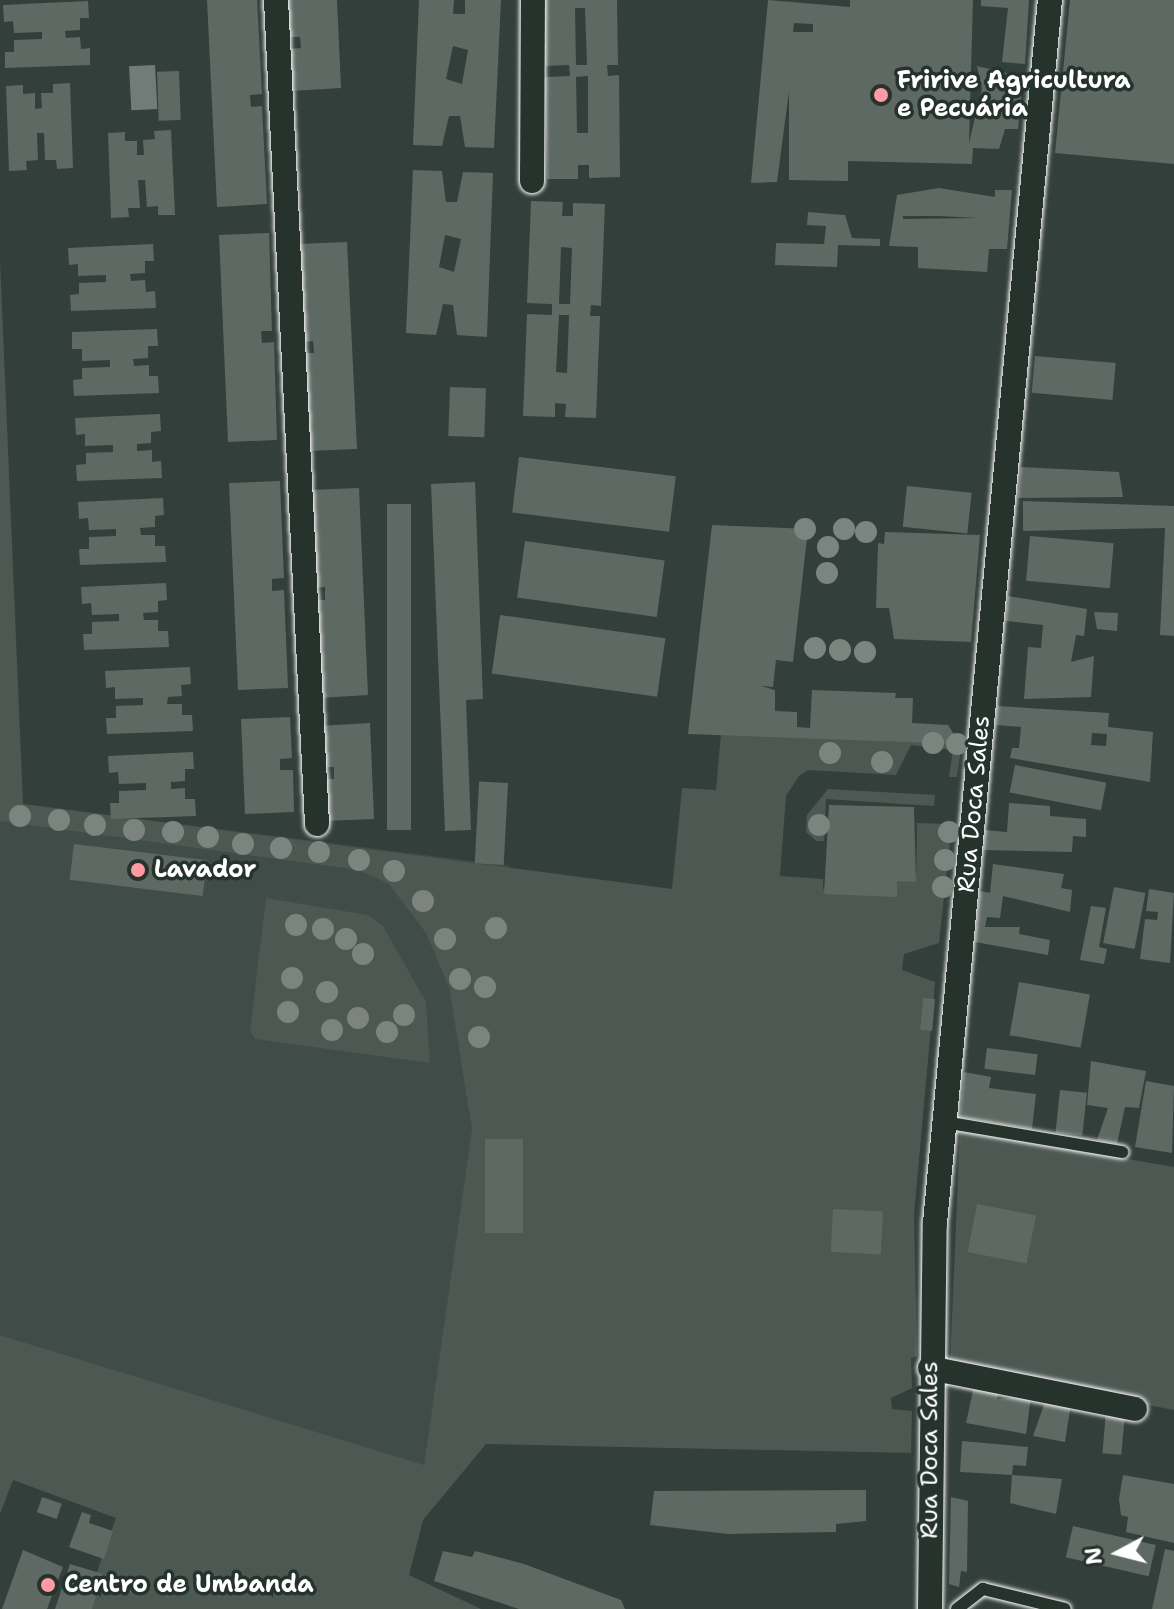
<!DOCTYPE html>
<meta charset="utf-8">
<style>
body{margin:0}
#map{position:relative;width:1174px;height:1609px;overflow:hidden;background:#333f3a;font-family:"Shantell Sans",sans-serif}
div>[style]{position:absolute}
.built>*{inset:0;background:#404c47}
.green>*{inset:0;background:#4d5853}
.water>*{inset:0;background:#737b78;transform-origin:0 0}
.building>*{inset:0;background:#5f6964;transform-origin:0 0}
.roads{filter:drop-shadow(0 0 2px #fff) drop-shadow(0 0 2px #fff)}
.lane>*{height:12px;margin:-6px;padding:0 6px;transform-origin:6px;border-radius:6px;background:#26332d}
.street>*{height:24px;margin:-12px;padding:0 12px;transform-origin:12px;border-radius:12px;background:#26332d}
.trees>*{width:22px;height:22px;margin:-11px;border-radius:50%;background:#7c8480}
.dots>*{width:22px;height:22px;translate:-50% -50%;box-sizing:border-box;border:4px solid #26332d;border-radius:50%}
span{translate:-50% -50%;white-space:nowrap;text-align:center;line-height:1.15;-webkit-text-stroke:7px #26332d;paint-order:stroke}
.poi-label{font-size:24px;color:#fff;font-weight:700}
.left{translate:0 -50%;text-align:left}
.street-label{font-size:24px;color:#fff}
.north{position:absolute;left:1078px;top:1513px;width:80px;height:80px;-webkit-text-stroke:6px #26332d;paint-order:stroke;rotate:263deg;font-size:22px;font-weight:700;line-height:32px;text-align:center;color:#fff}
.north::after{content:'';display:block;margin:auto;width:28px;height:36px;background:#fff;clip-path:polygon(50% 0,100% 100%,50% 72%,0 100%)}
</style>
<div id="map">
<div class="built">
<div style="clip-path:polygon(0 801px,510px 866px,424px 1466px,0 1335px)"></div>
</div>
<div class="green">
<div style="clip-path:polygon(0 260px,23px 804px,672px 889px,682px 788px,716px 790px,721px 733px,962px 741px,957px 777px,949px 777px,953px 750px,911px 745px,896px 775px,808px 770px,799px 776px,786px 796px,780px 876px,823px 879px,823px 889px,896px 893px,897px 878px,916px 879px,917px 823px,952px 824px,939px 943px,904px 954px,902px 970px,935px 982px,914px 1215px,917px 1356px,911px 1358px,912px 1388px,891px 1398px,892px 1409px,912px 1411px,911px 1453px,486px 1444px,423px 1520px,409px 1575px,481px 1609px,84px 1609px,116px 1518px,13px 1480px,0 1514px,0 1335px,424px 1465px,472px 1129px,449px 987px,426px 933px,389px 884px,359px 870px,0 821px)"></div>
<div style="clip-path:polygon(828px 789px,935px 795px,934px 806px,826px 799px,824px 841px,816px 841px,806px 832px,807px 815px)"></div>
<div style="clip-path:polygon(266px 898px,368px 915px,383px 926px,426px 1002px,430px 1063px,255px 1039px,250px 1031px)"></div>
<div style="clip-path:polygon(960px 1130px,1174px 1167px,1174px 1410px,950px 1366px)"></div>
</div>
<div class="water">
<div style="left:155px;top:65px;width:44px;height:26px;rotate:87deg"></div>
</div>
<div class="building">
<div style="clip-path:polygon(207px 0,257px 0,262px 94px,250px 95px,251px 107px,262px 106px,267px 204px,217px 207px)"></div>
<div style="clip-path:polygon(286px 0,337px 0,341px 88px,291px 91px,289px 49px,301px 48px,300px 37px,288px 37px)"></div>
<div style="clip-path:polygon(evenodd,419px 0,454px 0,453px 14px,465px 14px,465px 0,501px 0,494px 148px,465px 147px,460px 116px,449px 116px,442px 146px,413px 145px,419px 0,453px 46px,468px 50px,462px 84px,446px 79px,453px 46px)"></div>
<div style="clip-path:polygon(evenodd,543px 0,617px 0,618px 65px,607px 65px,608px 76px,619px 75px,620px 177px,589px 178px,589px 165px,578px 165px,578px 179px,547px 179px,545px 77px,570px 76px,569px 65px,544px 66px,543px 0,575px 8px,585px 8px,587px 65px,576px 65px,575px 8px,543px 0,588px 76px,588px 133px,577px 133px,576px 77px,588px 76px)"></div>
<div style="clip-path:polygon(evenodd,768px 0,850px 7px,850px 0,973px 0,969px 143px,982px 89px,977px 66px,1023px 77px,1018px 129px,1005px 129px,999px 149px,973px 148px,972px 164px,848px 161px,848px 181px,789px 180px,789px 91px,777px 182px,751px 183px,768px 0,794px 23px,813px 24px,813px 32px,793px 32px,794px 23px)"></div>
<div style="clip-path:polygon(981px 0,1029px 0,1025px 64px,1002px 62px,1008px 8px,981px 6px)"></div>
<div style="clip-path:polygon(1070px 0,1174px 0,1174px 164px,1055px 153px)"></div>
<div style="clip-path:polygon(88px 1px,89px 18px,80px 18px,80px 30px,65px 31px,66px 38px,80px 37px,81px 49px,90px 48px,90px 65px,5px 68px,5px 52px,14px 52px,14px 40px,42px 39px,42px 32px,14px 33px,13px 21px,4px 22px,3px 5px)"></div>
<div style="left:179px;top:71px;width:49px;height:22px;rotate:88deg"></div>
<div style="clip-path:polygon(70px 83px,73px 168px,57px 169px,56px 160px,45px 160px,44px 133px,37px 133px,38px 160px,26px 161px,27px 170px,9px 171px,6px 86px,23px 85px,23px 94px,35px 93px,35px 109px,42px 108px,41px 93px,53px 93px,53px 84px)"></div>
<div style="clip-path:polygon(171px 130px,175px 215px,158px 215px,158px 206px,147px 207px,145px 180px,138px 180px,140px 208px,128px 208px,129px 217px,111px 218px,108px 133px,125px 132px,125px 141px,137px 141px,137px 155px,144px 155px,143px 140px,155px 139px,154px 131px)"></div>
<div style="clip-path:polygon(evenodd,413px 170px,442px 171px,446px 202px,457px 202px,463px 172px,493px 173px,487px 337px,457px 335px,453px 305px,443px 304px,436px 335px,406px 333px,413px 170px,445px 235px,461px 239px,454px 272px,439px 267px,445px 235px)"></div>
<div style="clip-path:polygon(evenodd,939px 188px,995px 197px,995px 190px,1012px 190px,1007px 249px,989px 249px,987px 272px,918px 268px,918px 247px,889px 246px,897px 195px,939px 188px,903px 216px,939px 216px,979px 218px,903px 219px,903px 216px)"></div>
<div style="clip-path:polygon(evenodd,531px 201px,563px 202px,562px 216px,573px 216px,573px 203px,605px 204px,601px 306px,591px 305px,590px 316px,600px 316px,596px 418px,565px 417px,566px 404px,555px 403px,555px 417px,523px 416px,527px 314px,552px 315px,552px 304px,527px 303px,531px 201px,561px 247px,572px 248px,570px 304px,559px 304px,561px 247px,531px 201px,559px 315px,569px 315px,567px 373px,556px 372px,559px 315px)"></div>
<div style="clip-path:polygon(808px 212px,845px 215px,852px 238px,880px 239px,880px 246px,838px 245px,837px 267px,775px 265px,776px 243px,824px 244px,826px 226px,807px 225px)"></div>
<div style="clip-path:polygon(269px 233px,272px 331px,261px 331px,262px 343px,274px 342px,277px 440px,228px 442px,219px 235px)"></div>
<div style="clip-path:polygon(347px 242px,357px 449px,308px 451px,303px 353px,314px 353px,313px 341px,302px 342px,298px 244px)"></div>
<div style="clip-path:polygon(153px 244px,154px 261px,145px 261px,145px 273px,130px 274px,131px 281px,145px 280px,146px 292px,155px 291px,156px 308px,71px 311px,70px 295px,79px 294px,79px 283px,106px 282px,106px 275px,78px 276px,78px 264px,69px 265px,68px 248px)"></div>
<div style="clip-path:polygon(157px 329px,158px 346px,148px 346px,148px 358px,133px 359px,134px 366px,149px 365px,149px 376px,158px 376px,159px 393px,74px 396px,73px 380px,82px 379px,82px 368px,110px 367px,110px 360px,82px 361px,82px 349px,72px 349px,72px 332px)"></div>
<div style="left:1035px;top:356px;width:81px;height:37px;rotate:5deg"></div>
<div style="left:450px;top:387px;width:36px;height:49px;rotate:2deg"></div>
<div style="clip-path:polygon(160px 414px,161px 431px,151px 432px,151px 443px,137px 444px,137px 451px,152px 450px,152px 462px,161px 461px,162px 478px,77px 481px,76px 465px,86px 464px,86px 453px,113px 452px,113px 445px,85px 446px,85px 434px,76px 435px,75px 418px)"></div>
<div style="left:519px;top:457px;width:158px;height:56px;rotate:7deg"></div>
<div style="clip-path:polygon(1021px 467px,1119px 472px,1123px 497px,1018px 498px)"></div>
<div style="clip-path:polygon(280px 481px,284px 578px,272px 579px,272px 591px,284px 590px,288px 688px,238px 690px,229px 483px)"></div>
<div style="clip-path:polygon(475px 482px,483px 699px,466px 700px,471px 830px,445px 831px,431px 484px)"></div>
<div style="left:907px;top:486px;width:65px;height:41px;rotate:6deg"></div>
<div style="clip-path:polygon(359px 488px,368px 695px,319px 698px,314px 600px,325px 600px,325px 587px,313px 588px,309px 490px)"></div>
<div style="clip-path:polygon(163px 498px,164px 515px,155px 516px,155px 527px,140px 528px,141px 535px,155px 535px,155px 546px,165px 546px,166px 562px,80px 565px,79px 549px,89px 549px,89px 537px,116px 536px,116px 529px,89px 530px,88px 518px,79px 519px,78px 502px)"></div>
<div style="clip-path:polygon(1023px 501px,1174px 506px,1174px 636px,1160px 635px,1165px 528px,1023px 531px)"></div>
<div style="left:387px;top:504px;width:24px;height:326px"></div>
<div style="clip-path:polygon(712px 525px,808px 529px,793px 662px,776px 660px,773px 687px,761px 686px,775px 690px,775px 711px,797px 712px,797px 727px,810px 728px,812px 690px,896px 693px,895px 698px,913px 698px,912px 723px,948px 725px,960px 744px,688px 734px)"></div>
<div style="clip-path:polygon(885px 532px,980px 535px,971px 642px,894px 639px,889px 608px,876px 608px,878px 543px,884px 544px)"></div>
<div style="left:1030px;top:536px;width:84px;height:45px;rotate:5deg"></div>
<div style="left:525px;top:541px;width:141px;height:57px;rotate:8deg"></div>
<div style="clip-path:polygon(166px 583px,167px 600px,158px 601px,158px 612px,143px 613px,144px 620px,158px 620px,158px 631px,168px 631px,169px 647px,84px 650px,83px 634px,92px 634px,92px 622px,119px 621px,119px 614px,92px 615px,91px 603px,82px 604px,81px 587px)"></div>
<div style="clip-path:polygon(1008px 596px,1087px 609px,1084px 636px,1076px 635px,1071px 662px,1094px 656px,1091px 697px,1024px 699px,1028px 647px,1041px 648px,1043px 625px,1006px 621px)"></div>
<div style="clip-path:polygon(1094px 612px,1118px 613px,1117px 631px,1097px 629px)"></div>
<div style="left:500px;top:615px;width:167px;height:59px;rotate:8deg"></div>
<div style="clip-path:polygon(190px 667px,191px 684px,181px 685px,182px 696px,168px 697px,167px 704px,182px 704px,182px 715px,192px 715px,193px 731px,107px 734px,106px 718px,116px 718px,116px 706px,143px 705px,143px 698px,115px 699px,115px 687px,106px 688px,105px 671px)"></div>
<div style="clip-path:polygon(evenodd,997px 706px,1109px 713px,1108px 727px,1153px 732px,1150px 782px,1010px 758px,1012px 748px,1019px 748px,1021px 727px,996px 725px,997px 706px,1092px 733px,1107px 734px,1106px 746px,1091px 745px,1092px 733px)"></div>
<div style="clip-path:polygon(290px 717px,292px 758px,280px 759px,280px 770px,293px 770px,294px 812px,245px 814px,241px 719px)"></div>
<div style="clip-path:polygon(370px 723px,374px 819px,324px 821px,322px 779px,334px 779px,334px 767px,322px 767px,319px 726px)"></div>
<div style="clip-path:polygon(193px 752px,194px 769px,185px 769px,185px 781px,171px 782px,171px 789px,185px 788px,185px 799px,195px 799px,196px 816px,111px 819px,110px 803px,119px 803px,119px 791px,146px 790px,146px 783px,119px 784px,118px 772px,109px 773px,108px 756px)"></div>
<div style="left:1015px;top:765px;width:93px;height:28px;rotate:11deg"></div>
<div style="left:508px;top:783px;width:82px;height:29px;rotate:93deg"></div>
<div style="clip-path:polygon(1009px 803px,1050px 806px,1050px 816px,1086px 819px,1086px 837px,1073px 836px,1072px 852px,984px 850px,985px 830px,1007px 832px)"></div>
<div style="clip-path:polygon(829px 805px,914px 807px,916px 882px,897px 881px,897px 897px,824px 894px)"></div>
<div style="left:74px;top:844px;width:134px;height:36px;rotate:7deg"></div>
<div style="clip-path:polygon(993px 864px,1064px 874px,1061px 888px,1072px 890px,1070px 912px,1003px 896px,1000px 918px,987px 917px,985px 927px,1020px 927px,1019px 934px,1050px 940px,1048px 955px,975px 942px,980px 891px,990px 893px)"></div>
<div style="left:1114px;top:887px;width:32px;height:57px;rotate:11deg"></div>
<div style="clip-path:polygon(1149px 889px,1174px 893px,1170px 963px,1140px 959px,1145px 919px,1157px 920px,1158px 912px,1146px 911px)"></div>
<div style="clip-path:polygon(1091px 906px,1106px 908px,1099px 947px,1107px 949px,1104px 964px,1080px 960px)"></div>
<div style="left:1019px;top:982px;width:72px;height:54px;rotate:10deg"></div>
<div style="left:923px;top:998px;width:12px;height:32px;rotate:5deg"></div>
<div style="left:987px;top:1048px;width:51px;height:21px;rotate:7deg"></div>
<div style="clip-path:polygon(1091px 1061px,1146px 1071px,1139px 1108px,1125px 1107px,1117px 1144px,1097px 1140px,1108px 1108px,1087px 1105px)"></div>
<div style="clip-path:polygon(964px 1072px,991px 1077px,989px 1088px,1036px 1094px,1032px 1129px,960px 1117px)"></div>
<div style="clip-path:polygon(1146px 1081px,1174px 1086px,1172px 1153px,1135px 1147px)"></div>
<div style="left:1060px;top:1090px;width:27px;height:43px;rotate:6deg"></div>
<div style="left:485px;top:1139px;width:38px;height:94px"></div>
<div style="left:977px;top:1204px;width:60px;height:49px;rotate:11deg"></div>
<div style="left:833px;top:1209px;width:50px;height:43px;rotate:3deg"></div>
<div style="clip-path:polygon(974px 1386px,999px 1391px,997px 1399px,1031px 1396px,1026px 1434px,966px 1423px)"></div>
<div style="clip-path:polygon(1046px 1399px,1071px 1403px,1065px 1442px,1033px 1436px)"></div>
<div style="left:1125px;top:1413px;width:42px;height:19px;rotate:95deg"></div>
<div style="clip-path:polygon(962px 1441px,1028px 1447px,1026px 1466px,1013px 1465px,1012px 1475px,960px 1472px)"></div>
<div style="clip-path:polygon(1012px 1475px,1062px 1479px,1056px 1514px,1010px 1503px)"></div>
<div style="clip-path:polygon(1123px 1475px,1174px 1484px,1174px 1543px,1126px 1532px,1128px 1517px,1121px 1515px,1119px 1499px)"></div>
<div style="clip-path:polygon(866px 1490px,866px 1521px,836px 1524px,836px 1532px,728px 1534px,650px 1525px,654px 1491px)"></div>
<div style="left:42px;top:1497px;width:21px;height:16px;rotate:19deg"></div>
<div style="clip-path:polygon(951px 1497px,968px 1501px,967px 1572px,961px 1571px,959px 1587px,949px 1584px)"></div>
<div style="clip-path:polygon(82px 1512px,91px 1515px,89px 1523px,113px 1531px,104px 1559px,69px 1547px)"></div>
<div style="left:1073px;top:1526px;width:85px;height:32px;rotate:13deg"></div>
<div style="clip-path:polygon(1165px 1549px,1174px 1551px,1174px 1609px,1152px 1609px)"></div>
<div style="clip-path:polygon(23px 1550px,63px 1567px,47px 1609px,2px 1609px)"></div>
<div style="clip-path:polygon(443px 1551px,472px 1557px,475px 1551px,524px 1564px,621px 1600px,625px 1609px,519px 1609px,434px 1581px)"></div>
<div style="clip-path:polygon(70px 1564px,103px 1574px,92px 1609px,55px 1609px)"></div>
</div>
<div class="roads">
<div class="lane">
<div style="left:944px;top:1122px;width:181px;rotate:9.6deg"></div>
<div style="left:957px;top:1609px;width:33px;rotate:-38deg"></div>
<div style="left:983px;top:1589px;width:84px;rotate:13.7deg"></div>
</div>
<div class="street">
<div style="left:276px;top:0;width:825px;rotate:87.15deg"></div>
<div style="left:532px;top:181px;width:181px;rotate:-89.7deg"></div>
<div style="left:930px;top:1368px;width:209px;rotate:11.3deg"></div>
<div style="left:930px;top:1609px;width:386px;rotate:-89.3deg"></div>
<div style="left:935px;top:1223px;width:1228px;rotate:-84.63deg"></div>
</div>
</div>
<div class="trees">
<div style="left:805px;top:529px"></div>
<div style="left:844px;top:529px"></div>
<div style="left:866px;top:532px"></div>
<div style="left:828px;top:547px"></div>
<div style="left:827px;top:573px"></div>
<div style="left:815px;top:648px"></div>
<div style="left:840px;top:650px"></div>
<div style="left:865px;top:652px"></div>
<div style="left:933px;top:743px"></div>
<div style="left:957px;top:744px"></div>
<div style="left:830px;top:753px"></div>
<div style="left:882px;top:762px"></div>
<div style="left:20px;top:816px"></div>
<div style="left:59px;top:820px"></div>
<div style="left:95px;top:825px"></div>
<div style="left:819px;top:825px"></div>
<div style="left:134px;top:830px"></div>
<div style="left:173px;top:832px"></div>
<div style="left:949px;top:832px"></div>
<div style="left:208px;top:837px"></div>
<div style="left:243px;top:844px"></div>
<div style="left:281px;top:848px"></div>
<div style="left:319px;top:852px"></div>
<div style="left:359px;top:860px"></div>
<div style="left:945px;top:860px"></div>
<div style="left:394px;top:871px"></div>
<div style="left:943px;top:887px"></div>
<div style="left:423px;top:901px"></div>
<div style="left:296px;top:925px"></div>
<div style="left:496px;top:928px"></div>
<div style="left:323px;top:929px"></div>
<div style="left:346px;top:939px"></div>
<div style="left:445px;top:939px"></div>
<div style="left:363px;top:954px"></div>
<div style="left:292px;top:978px"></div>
<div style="left:460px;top:979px"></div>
<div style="left:485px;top:987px"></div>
<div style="left:327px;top:992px"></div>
<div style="left:288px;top:1012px"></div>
<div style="left:404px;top:1015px"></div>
<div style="left:358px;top:1018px"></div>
<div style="left:332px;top:1030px"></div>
<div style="left:387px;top:1032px"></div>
<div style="left:479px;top:1037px"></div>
</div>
<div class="dots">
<div style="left:881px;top:95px;background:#ff9aa2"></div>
<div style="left:138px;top:870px;background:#ff9aa2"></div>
<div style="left:48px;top:1585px;background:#ff9aa2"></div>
</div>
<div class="poi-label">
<span class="left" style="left:897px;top:95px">Fririve Agricultura<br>e Pecuária</span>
<span class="left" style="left:154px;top:870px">Lavador</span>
<span class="left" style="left:64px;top:1585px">Centro de Umbanda</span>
</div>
<div class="street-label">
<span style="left:974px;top:804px;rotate:-85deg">Rua Doca Sales</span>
<span style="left:930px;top:1450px;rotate:-90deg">Rua Doca Sales</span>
</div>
<div class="north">N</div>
</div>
